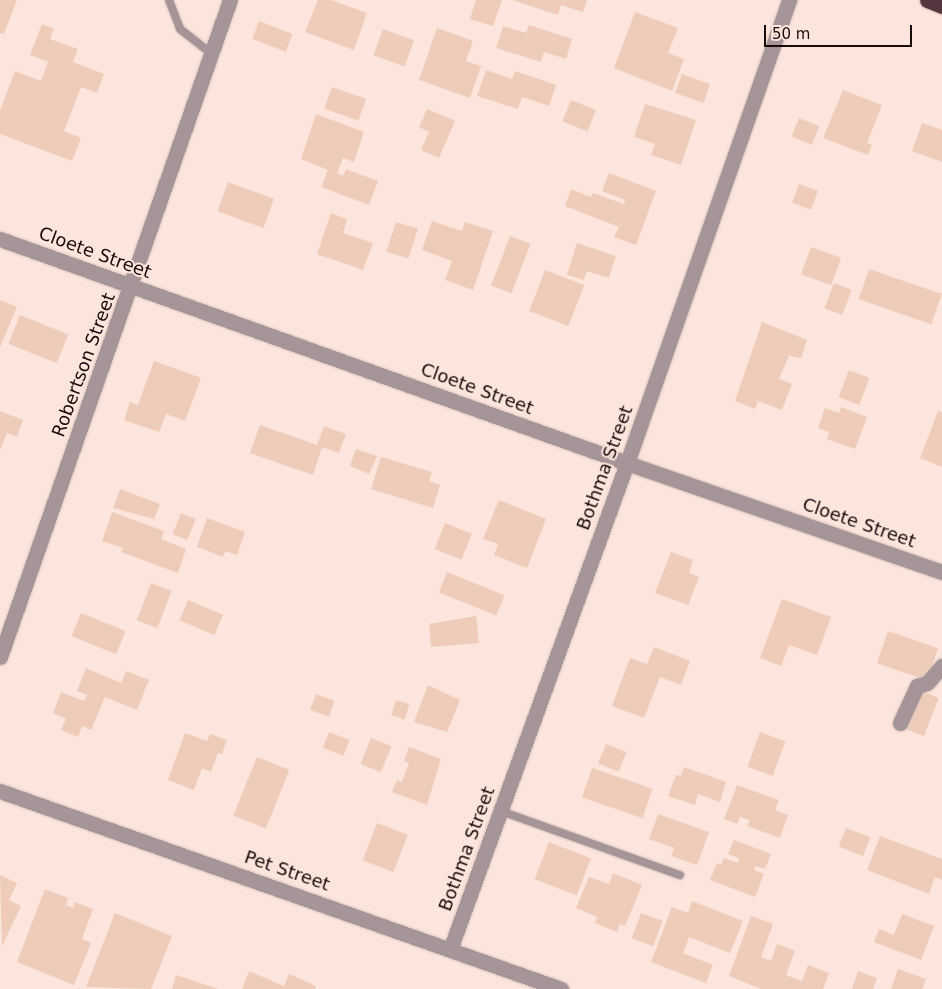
<!DOCTYPE html>
<style>
body{margin:0}
#map{position:relative;width:942px;height:989px;overflow:hidden;background:#fce5dc;font-family:"DejaVu Sans",sans-serif}
div>[style]{position:absolute}
.building>*{inset:0;background:#eeccb9;transform-origin:0 0}
.roads{filter:drop-shadow(0 0 1px #d7c2ba) drop-shadow(0 0 1px #d7c2ba)}
.lane>*{height:8px;margin:-4px;padding:0 4px;transform-origin:4px;border-radius:4px;background:#a59498}
.street>*{height:15px;margin:-7.5px;padding:0 7.5px;transform-origin:7.5px;border-radius:7.5px;background:#a59498}
.highway>*{height:15px;margin:-7.5px;padding:0 7.5px;transform-origin:7.5px;border-radius:7.5px;background:#56363e}
span{translate:-50% -50%;white-space:nowrap;text-align:center;line-height:1.15;-webkit-text-stroke:4px #fce5dc;paint-order:stroke}
.street-label{font-size:18px;color:#170b07}
.scale{position:absolute;left:764px;top:25px;width:148px;height:22px;box-sizing:border-box;border:2px solid #170b07;border-top:0;padding-left:6px;font-size:15px;line-height:18px;white-space:nowrap;color:#170b07;-webkit-text-stroke:4px #fce5dc;paint-order:stroke}
</style>
<div id="map">
<div class="building">
<div style="clip-path:polygon(0 0,17px 0,4px 34px,0 33px)"></div>
<div style="clip-path:polygon(318px 0,331px 0,367px 13px,354px 50px,305px 32px)"></div>
<div style="clip-path:polygon(476px 0,502px 0,493px 26px,470px 19px)"></div>
<div style="clip-path:polygon(512px 0,587px 0,583px 12px,561px 5px,558px 15px)"></div>
<div style="clip-path:polygon(635px 12px,678px 28px,668px 53px,684px 59px,672px 91px,614px 68px)"></div>
<div style="left:259px;top:21px;width:36px;height:19px;rotate:21deg"></div>
<div style="clip-path:polygon(42px 24px,54px 29px,50px 39px,78px 49px,73px 62px,104px 74px,97px 93px,81px 87px,64px 131px,81px 138px,72px 161px,0 134px,0 111px,15px 71px,41px 81px,48px 62px,30px 55px)"></div>
<div style="clip-path:polygon(529px 25px,572px 39px,566px 59px,544px 52px,541px 62px,496px 48px,503px 26px,526px 33px)"></div>
<div style="clip-path:polygon(437px 28px,473px 41px,466px 61px,481px 66px,470px 98px,419px 80px)"></div>
<div style="left:383px;top:29px;width:33px;height:28px;rotate:20deg"></div>
<div style="clip-path:polygon(486px 70px,512px 79px,515px 71px,556px 85px,549px 106px,522px 97px,518px 109px,477px 96px)"></div>
<div style="left:682px;top:74px;width:30px;height:20px;rotate:20deg"></div>
<div style="left:332px;top:87px;width:36px;height:23px;rotate:19deg"></div>
<div style="clip-path:polygon(843px 90px,882px 105px,867px 143px,872px 145px,868px 155px,823px 138px)"></div>
<div style="left:571px;top:100px;width:27px;height:23px;rotate:22deg"></div>
<div style="clip-path:polygon(645px 104px,696px 120px,681px 165px,651px 155px,655px 144px,634px 137px)"></div>
<div style="clip-path:polygon(427px 109px,455px 121px,439px 158px,421px 150px,429px 132px,419px 127px)"></div>
<div style="clip-path:polygon(316px 114px,364px 132px,354px 162px,343px 158px,337px 173px,343px 176px,346px 169px,378px 181px,369px 205px,321px 187px,328px 170px,301px 159px)"></div>
<div style="left:799px;top:118px;width:22px;height:20px;rotate:22deg"></div>
<div style="clip-path:polygon(922px 123px,942px 130px,942px 162px,912px 151px)"></div>
<div style="clip-path:polygon(609px 173px,656px 191px,636px 245px,614px 237px,619px 227px,565px 206px,571px 189px,591px 197px,593px 193px,624px 204px,625px 200px,602px 191px)"></div>
<div style="left:228px;top:182px;width:49px;height:31px;rotate:20deg"></div>
<div style="left:799px;top:184px;width:20px;height:20px;rotate:20deg"></div>
<div style="clip-path:polygon(331px 213px,347px 219px,343px 233px,373px 243px,363px 270px,317px 254px)"></div>
<div style="clip-path:polygon(432px 221px,462px 231px,465px 222px,493px 231px,473px 290px,445px 280px,452px 261px,422px 250px)"></div>
<div style="left:396px;top:222px;width:23px;height:31px;rotate:18deg"></div>
<div style="left:510px;top:236px;width:22px;height:53px;rotate:21deg"></div>
<div style="clip-path:polygon(577px 243px,616px 256px,609px 278px,587px 271px,584px 280px,567px 275px)"></div>
<div style="left:811px;top:247px;width:32px;height:29px;rotate:20deg"></div>
<div style="left:869px;top:269px;width:77px;height:32px;rotate:19deg"></div>
<div style="left:545px;top:270px;width:42px;height:44px;rotate:21deg"></div>
<div style="left:834px;top:283px;width:19px;height:27px;rotate:21deg"></div>
<div style="clip-path:polygon(0 300px,17px 307px,0 347px)"></div>
<div style="left:20px;top:315px;width:52px;height:31px;rotate:22deg"></div>
<div style="clip-path:polygon(762px 322px,807px 340px,801px 358px,789px 356px,779px 379px,792px 384px,782px 410px,758px 401px,755px 409px,735px 401px)"></div>
<div style="clip-path:polygon(154px 361px,201px 378px,185px 421px,166px 414px,159px 432px,124px 420px,130px 402px,138px 405px)"></div>
<div style="left:849px;top:370px;width:22px;height:29px;rotate:21deg"></div>
<div style="clip-path:polygon(841px 407px,867px 417px,855px 449px,827px 439px,829px 432px,818px 428px,825px 408px,839px 413px)"></div>
<div style="clip-path:polygon(0 411px,23px 420px,17px 437px,7px 433px,0 450px)"></div>
<div style="clip-path:polygon(938px 411px,942px 412px,942px 467px,920px 458px)"></div>
<div style="clip-path:polygon(260px 425px,317px 445px,324px 426px,346px 434px,339px 453px,322px 447px,313px 475px,250px 453px)"></div>
<div style="clip-path:polygon(356px 449px,377px 456px,369px 474px,350px 466px)"></div>
<div style="clip-path:polygon(381px 457px,432px 472px,429px 481px,440px 485px,433px 508px,371px 489px)"></div>
<div style="clip-path:polygon(120px 489px,160px 504px,154px 519px,113px 508px)"></div>
<div style="clip-path:polygon(499px 500px,546px 519px,527px 568px,494px 555px,498px 544px,483px 539px)"></div>
<div style="clip-path:polygon(112px 512px,164px 531px,161px 539px,186px 549px,178px 573px,121px 552px,123px 548px,102px 541px)"></div>
<div style="left:181px;top:513px;width:16px;height:23px;rotate:22deg"></div>
<div style="clip-path:polygon(207px 518px,245px 532px,237px 555px,225px 551px,223px 557px,197px 547px)"></div>
<div style="left:445px;top:523px;width:29px;height:28px;rotate:22deg"></div>
<div style="clip-path:polygon(671px 552px,693px 560px,689px 573px,699px 577px,688px 605px,655px 593px)"></div>
<div style="left:447px;top:572px;width:62px;height:22px;rotate:22deg"></div>
<div style="left:151px;top:583px;width:22px;height:40px;rotate:21deg"></div>
<div style="clip-path:polygon(782px 599px,831px 617px,817px 655px,789px 645px,781px 666px,760px 658px)"></div>
<div style="left:188px;top:600px;width:38px;height:22px;rotate:23deg"></div>
<div style="left:81px;top:613px;width:48px;height:25px;rotate:22deg"></div>
<div style="clip-path:polygon(476px 616px,479px 643px,431px 647px,429px 624px)"></div>
<div style="left:888px;top:631px;width:53px;height:34px;rotate:19deg"></div>
<div style="clip-path:polygon(654px 647px,690px 661px,681px 685px,660px 677px,644px 718px,612px 706px,630px 658px,647px 664px)"></div>
<div style="clip-path:polygon(86px 668px,121px 683px,126px 671px,149px 680px,137px 710px,105px 697px,91px 730px,82px 726px,78px 737px,61px 730px,66px 719px,53px 713px,61px 692px,84px 701px,87px 695px,77px 691px)"></div>
<div style="clip-path:polygon(428px 685px,460px 700px,447px 732px,414px 722px)"></div>
<div style="left:921px;top:691px;width:19px;height:41px;rotate:21deg"></div>
<div style="left:316px;top:694px;width:20px;height:17px;rotate:20deg"></div>
<div style="left:396px;top:700px;width:14px;height:16px;rotate:17deg"></div>
<div style="left:329px;top:732px;width:22px;height:17px;rotate:21deg"></div>
<div style="left:760px;top:732px;width:27px;height:37px;rotate:20deg"></div>
<div style="clip-path:polygon(185px 733px,207px 741px,210px 734px,227px 740px,222px 754px,218px 753px,211px 772px,202px 768px,194px 790px,168px 780px)"></div>
<div style="left:371px;top:738px;width:22px;height:28px;rotate:22deg"></div>
<div style="left:606px;top:744px;width:22px;height:21px;rotate:22deg"></div>
<div style="clip-path:polygon(409px 747px,441px 759px,427px 805px,392px 792px,397px 780px,402px 782px,409px 763px,404px 761px)"></div>
<div style="left:257px;top:757px;width:35px;height:63px;rotate:22deg"></div>
<div style="clip-path:polygon(684px 767px,726px 782px,720px 802px,698px 794px,695px 805px,668px 796px,676px 775px,681px 776px)"></div>
<div style="left:592px;top:768px;width:64px;height:31px;rotate:19deg"></div>
<div style="clip-path:polygon(737px 785px,779px 800px,775px 810px,788px 815px,780px 838px,747px 826px,750px 820px,740px 817px,737px 824px,724px 819px)"></div>
<div style="clip-path:polygon(658px 814px,709px 832px,697px 865px,671px 856px,674px 848px,649px 839px)"></div>
<div style="left:377px;top:823px;width:33px;height:40px;rotate:21deg"></div>
<div style="left:846px;top:828px;width:26px;height:20px;rotate:21deg"></div>
<div style="clip-path:polygon(880px 836px,942px 859px,942px 880px,935px 877px,929px 894px,867px 870px)"></div>
<div style="clip-path:polygon(734px 840px,771px 854px,765px 869px,755px 866px,754px 870px,764px 874px,755px 897px,710px 880px,717px 863px,721px 865px,724px 858px,738px 863px,739px 858px,728px 854px)"></div>
<div style="left:549px;top:842px;width:45px;height:40px;rotate:21deg"></div>
<div style="clip-path:polygon(613px 873px,642px 885px,625px 926px,620px 924px,617px 932px,595px 923px,597px 917px,576px 908px,589px 877px,609px 884px)"></div>
<div style="clip-path:polygon(0 875px,17px 883px,9px 900px,21px 906px,2px 946px)"></div>
<div style="clip-path:polygon(45px 889px,68px 898px,66px 905px,73px 908px,75px 902px,93px 909px,82px 939px,91px 943px,74px 985px,17px 962px)"></div>
<div style="clip-path:polygon(692px 901px,743px 921px,730px 953px,689px 937px,683px 953px,713px 965px,706px 983px,651px 962px,672px 907px,688px 913px)"></div>
<div style="clip-path:polygon(115px 913px,172px 936px,151px 989px,86px 987px)"></div>
<div style="left:641px;top:913px;width:23px;height:27px;rotate:20deg"></div>
<div style="clip-path:polygon(902px 914px,934px 926px,921px 960px,874px 942px,879px 929px,894px 935px)"></div>
<div style="clip-path:polygon(751px 916px,773px 924px,761px 957px,771px 961px,777px 944px,795px 951px,786px 975px,802px 981px,808px 965px,829px 973px,823px 989px,761px 989px,729px 976px)"></div>
<div style="clip-path:polygon(898px 969px,926px 979px,922px 989px,891px 989px)"></div>
<div style="clip-path:polygon(249px 971px,284px 986px,289px 974px,316px 986px,315px 989px,242px 989px)"></div>
<div style="clip-path:polygon(858px 971px,877px 978px,873px 989px,852px 989px)"></div>
<div style="clip-path:polygon(176px 975px,218px 989px,172px 989px)"></div>
</div>
<div class="roads">
<div class="lane">
<div style="left:169px;top:0;width:31px;rotate:69deg"></div>
<div style="left:180px;top:29px;width:41px;rotate:38deg"></div>
<div style="left:501px;top:811px;width:190px;rotate:19.7deg"></div>
</div>
<div class="street">
<div style="left:0;top:239px;width:666px;rotate:19.66deg"></div>
<div style="left:627px;top:463px;width:333px;rotate:19.1deg"></div>
<div style="left:0;top:657px;width:696px;rotate:-70.71deg"></div>
<div style="left:900px;top:723px;width:41px;rotate:-65.3deg"></div>
<div style="left:917px;top:686px;width:10px;rotate:-17deg"></div>
<div style="left:927px;top:683px;width:23px;rotate:-49deg"></div>
<div style="left:0;top:791px;width:595px;rotate:19.44deg"></div>
<div style="left:451px;top:947px;width:515px;rotate:-70.02deg"></div>
<div style="left:627px;top:463px;width:491px;rotate:-70.7deg"></div>
</div>
<div class="highway">
<div style="left:927px;top:0;width:16px;rotate:22deg"></div>
</div>
</div>
<div class="street-label">
<span style="left:95px;top:253px;rotate:20deg">Cloete Street</span>
<span style="left:84px;top:365px;rotate:-70deg">Robertson Street</span>
<span style="left:477px;top:389px;rotate:20deg">Cloete Street</span>
<span style="left:605px;top:468px;rotate:-70deg">Bothma Street</span>
<span style="left:859px;top:523px;rotate:19deg">Cloete Street</span>
<span style="left:467px;top:849px;rotate:-70deg">Bothma Street</span>
<span style="left:287px;top:871px;rotate:19deg">Pet Street</span>
</div>
<div class="scale">50 m</div>
</div>
